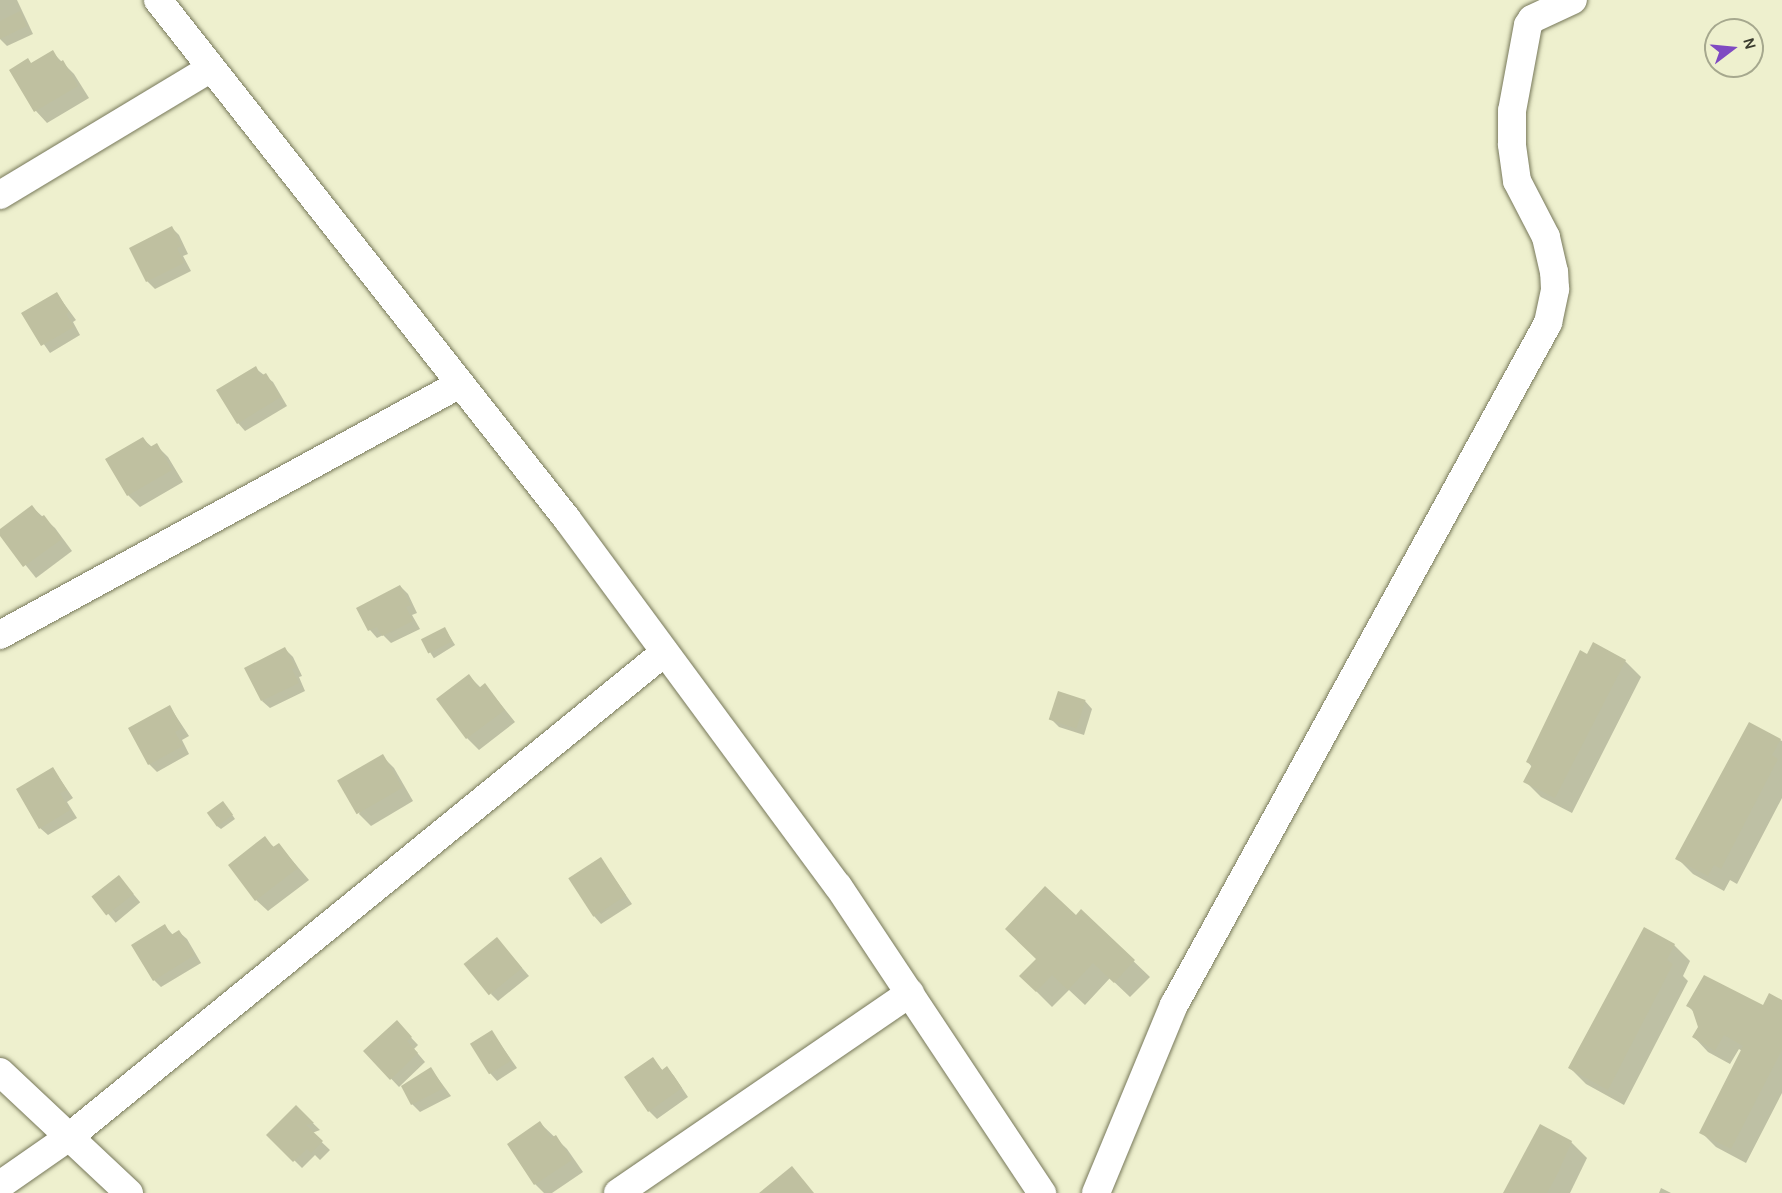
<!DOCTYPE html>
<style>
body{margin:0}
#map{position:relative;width:1782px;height:1193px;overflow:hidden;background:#eef0ce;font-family:Karla,sans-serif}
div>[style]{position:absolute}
.shadow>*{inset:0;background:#0003;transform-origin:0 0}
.building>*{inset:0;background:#bfc0a0;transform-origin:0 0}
.roads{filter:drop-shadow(0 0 2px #77785a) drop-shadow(0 0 2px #77785a)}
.minor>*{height:28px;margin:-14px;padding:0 14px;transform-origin:14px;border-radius:14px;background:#fff}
span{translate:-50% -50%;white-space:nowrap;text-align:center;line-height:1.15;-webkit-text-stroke:4.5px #eef0ce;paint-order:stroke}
.north{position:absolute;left:1704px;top:18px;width:60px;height:60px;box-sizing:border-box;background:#eef0ce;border:2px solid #a6a88e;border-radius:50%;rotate:74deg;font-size:16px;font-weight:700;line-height:24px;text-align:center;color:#3a3b2e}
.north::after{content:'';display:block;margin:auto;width:21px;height:27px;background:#7f4ac2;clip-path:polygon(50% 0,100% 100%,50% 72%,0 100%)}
</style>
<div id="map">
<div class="shadow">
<div style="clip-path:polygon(0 0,17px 0,33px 34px,7px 46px,0 39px)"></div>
<div style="clip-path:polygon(52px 52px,74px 74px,89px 98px,47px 123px,36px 111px,11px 71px,32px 64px)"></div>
<div style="clip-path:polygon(171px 227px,179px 235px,188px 254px,183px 256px,191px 271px,155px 289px,147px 281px)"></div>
<div style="clip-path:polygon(57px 294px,76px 320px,73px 322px,80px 335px,50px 353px,23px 314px)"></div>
<div style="clip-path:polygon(255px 368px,273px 382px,287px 406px,245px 431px,238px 423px)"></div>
<div style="clip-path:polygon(143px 439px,152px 447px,156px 445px,168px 457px,183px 482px,140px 507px,128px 495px,107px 460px)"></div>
<div style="clip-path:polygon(32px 507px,55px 528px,72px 551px,36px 578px,0 533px)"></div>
<div style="clip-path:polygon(400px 586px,408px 594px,417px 613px,412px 615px,420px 629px,391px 643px,383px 635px,377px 638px,370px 630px,358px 608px)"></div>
<div style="left:445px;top:629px;width:19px;height:25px;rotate:58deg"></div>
<div style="clip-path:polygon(285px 649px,293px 657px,302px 676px,299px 677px,305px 691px,270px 708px,262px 701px)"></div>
<div style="clip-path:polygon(1588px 656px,1625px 661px,1641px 677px,1572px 813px,1541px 797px,1525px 781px,1532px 767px,1527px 761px)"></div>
<div style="clip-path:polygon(469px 676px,481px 688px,485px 685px,515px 722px,479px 750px,467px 738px)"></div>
<div style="clip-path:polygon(1085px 701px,1092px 709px,1084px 735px,1059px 727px,1051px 719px)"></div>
<div style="clip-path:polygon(170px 707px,189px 736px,182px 740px,189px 754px,157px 772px,149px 764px)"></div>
<div style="clip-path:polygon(1750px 724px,1782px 741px,1782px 798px,1737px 884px,1730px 880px,1724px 891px,1693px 874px,1677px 858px)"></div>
<div style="clip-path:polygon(382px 756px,394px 768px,413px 801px,371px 826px,359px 814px)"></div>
<div style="clip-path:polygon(53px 769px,73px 798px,67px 802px,77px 818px,48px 835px,40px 828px)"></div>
<div style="clip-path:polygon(226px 806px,235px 819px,221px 829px,217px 826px)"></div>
<div style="clip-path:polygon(264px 838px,275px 848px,279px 845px,309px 880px,268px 911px,256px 900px)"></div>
<div style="clip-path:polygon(601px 859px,632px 904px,601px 924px,594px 916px)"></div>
<div style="left:119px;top:877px;width:33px;height:32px;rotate:50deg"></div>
<div style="clip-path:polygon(1081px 911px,1150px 977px,1130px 997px,1110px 978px,1085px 1005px,1069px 990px,1052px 1007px,1021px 976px)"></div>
<div style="clip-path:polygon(165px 926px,173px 935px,179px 932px,187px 939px,201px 963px,161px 987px,154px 980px)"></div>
<div style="clip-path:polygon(1645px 929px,1674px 945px,1690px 961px,1683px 976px,1688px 981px,1624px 1105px,1586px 1084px,1570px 1068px)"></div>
<div style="clip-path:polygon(504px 947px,529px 976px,498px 1001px,491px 994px)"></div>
<div style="clip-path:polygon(1782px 1002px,1782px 1093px,1746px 1163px,1716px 1147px,1701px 1132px,1742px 1051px,1739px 1049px,1730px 1064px,1708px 1052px,1694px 1037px,1700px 1027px,1694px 1012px,1688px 1006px,1764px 1007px)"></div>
<div style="clip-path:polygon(404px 1030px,418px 1045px,414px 1049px,425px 1062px,399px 1087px,365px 1051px)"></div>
<div style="clip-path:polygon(492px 1032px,517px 1068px,497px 1081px,490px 1073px)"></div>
<div style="clip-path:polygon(653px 1059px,663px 1071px,667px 1068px,674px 1076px,688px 1097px,657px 1119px,649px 1111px)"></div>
<div style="clip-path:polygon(431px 1069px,451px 1096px,420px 1112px,412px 1104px)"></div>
<div style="clip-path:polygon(296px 1107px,320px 1130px,312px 1133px,330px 1150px,320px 1160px,315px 1155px,302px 1168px,269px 1135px)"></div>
<div style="clip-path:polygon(540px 1123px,567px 1149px,583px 1172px,552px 1193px,544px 1193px,535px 1184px,509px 1144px)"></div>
<div style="clip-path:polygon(1571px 1142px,1587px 1158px,1570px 1193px,1505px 1193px)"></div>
<div style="clip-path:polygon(1661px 1188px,1671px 1193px,1659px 1193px)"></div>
</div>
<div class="building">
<div style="clip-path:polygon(20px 11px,27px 26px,0 39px,0 21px)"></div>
<div style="clip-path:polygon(53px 50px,60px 62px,63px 60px,78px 86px,34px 112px,9px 70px,28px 58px,31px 63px)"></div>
<div style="clip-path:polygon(172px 226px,182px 246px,177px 248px,184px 263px,146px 282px,129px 248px)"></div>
<div style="clip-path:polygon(57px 292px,69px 312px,66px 314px,74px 327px,41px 346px,21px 313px)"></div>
<div style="clip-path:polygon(256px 366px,261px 376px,266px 373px,281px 397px,237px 424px,216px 390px)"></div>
<div style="clip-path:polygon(143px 437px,150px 447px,157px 443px,172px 470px,127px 496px,105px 459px)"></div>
<div style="clip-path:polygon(32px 505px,41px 517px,44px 515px,62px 539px,23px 567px,0 536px,0 529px)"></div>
<div style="clip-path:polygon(400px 585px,411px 605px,406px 607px,413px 621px,382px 636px,377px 627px,368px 631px,356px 608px)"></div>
<div style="left:445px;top:627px;width:16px;height:27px;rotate:63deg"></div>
<div style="clip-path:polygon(1593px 642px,1626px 660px,1555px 798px,1523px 782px,1532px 765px,1526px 762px,1580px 650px,1587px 654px)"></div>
<div style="clip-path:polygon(285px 647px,296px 668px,292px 669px,299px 683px,261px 701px,244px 668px)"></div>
<div style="clip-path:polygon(469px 674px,479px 688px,485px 683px,505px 710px,466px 739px,436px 699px)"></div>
<div style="left:1058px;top:691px;width:29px;height:30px;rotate:18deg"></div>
<div style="clip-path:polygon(170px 705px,182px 728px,175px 732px,183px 746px,148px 765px,128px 728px)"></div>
<div style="clip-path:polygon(1749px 722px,1781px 739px,1772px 755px,1778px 759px,1721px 869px,1714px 865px,1708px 876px,1675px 859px)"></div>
<div style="left:383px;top:754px;width:39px;height:53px;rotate:60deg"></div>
<div style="clip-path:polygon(53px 767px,67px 790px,60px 793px,70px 810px,39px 829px,16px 789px)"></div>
<div style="left:223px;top:801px;width:17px;height:20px;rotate:54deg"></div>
<div style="clip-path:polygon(265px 836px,273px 847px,279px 843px,298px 868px,255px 901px,228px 865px)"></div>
<div style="left:601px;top:857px;width:46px;height:39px;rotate:57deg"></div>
<div style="left:119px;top:875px;width:24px;height:35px;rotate:52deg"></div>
<div style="clip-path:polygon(1045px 886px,1076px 915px,1081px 909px,1135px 960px,1114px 983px,1093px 963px,1068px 990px,1052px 975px,1036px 992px,1019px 976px,1036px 959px,1005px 929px)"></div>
<div style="clip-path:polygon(165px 924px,171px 935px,179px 930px,195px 955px,153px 981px,131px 945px)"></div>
<div style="clip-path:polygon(1644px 927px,1675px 944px,1667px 960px,1673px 964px,1608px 1090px,1568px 1068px)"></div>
<div style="left:497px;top:937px;width:40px;height:43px;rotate:51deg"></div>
<div style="clip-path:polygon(1704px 975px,1763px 1005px,1769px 993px,1782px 1000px,1782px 1050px,1731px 1149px,1699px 1133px,1743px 1046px,1724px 1035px,1715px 1051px,1692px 1037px,1698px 1027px,1692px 1009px,1686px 1006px)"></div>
<div style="clip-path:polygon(397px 1020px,412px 1037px,407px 1041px,418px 1053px,390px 1080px,363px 1051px)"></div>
<div style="left:492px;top:1030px;width:36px;height:26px;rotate:58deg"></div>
<div style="clip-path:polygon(653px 1057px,662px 1070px,667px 1066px,682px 1088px,648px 1112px,624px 1077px)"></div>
<div style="clip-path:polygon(431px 1067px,444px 1088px,411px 1105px,401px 1086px)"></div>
<div style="clip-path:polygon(296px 1105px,314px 1123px,306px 1125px,323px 1141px,311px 1153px,307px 1149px,293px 1162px,266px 1135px)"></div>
<div style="clip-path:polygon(540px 1121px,551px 1138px,556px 1135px,572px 1160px,534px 1185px,507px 1144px)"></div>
<div style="clip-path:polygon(1540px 1124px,1572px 1141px,1557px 1175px,1547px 1193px,1503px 1193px)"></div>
<div style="clip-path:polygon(792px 1166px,814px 1193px,759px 1193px)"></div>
</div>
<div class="roads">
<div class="minor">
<div style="left:158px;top:0;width:661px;rotate:51.76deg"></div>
<div style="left:567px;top:519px;width:456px;rotate:53.6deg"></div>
<div style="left:838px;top:886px;width:369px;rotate:56.4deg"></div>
<div style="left:0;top:195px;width:246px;rotate:-31deg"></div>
<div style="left:0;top:635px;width:524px;rotate:-28.62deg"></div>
<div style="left:0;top:1072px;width:177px;rotate:43.2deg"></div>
<div style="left:0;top:1185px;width:84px;rotate:-34.8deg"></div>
<div style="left:69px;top:1137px;width:768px;rotate:-39.14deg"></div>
<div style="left:618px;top:1193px;width:354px;rotate:-34.4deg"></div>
<div style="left:1096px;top:1193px;width:204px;rotate:-67.5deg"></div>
<div style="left:1174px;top:1005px;width:778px;rotate:-61.26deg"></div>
<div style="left:1548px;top:323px;width:35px;rotate:-78deg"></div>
<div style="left:1555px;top:289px;width:17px;rotate:-93deg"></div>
<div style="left:1554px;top:272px;width:36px;rotate:-103deg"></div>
<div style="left:1546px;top:237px;width:63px;rotate:-117.4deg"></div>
<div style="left:1517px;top:181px;width:37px;rotate:-98deg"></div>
<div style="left:1512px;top:144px;width:33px;rotate:-90deg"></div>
<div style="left:1512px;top:111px;width:87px;rotate:-79.5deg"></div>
<div style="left:1528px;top:25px;width:7px;rotate:-56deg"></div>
<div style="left:1532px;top:19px;width:45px;rotate:-24.9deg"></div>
</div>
</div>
<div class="north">N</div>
</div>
